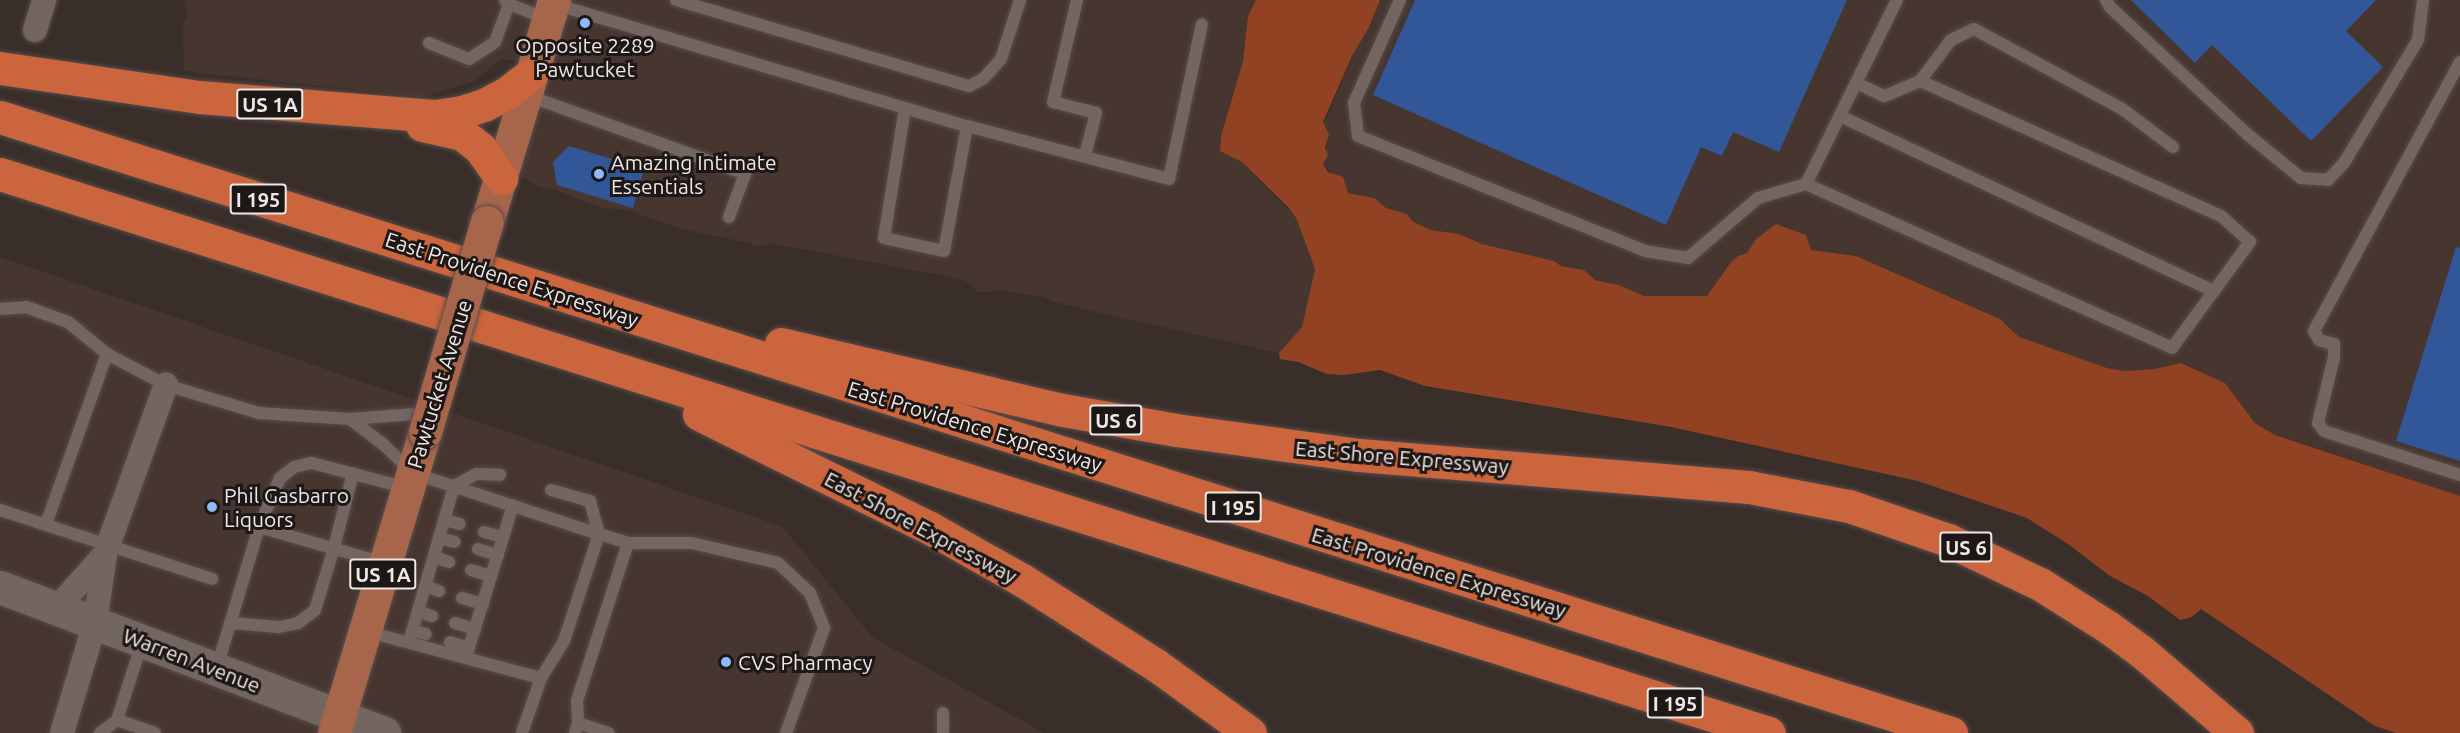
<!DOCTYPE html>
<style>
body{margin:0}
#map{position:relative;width:2460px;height:733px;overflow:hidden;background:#3a2e2a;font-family:Ubuntu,sans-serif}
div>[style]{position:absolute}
.built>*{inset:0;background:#47362f}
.forest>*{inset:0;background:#904223}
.building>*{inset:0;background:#315798}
.roads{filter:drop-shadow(0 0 2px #574c49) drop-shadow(0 0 2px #574c49)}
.service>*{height:12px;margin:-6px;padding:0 6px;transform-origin:6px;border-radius:6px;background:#736661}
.minor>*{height:24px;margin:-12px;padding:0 12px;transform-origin:12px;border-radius:12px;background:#736661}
.secondary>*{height:33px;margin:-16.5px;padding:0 16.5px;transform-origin:16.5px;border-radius:16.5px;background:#736661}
.primary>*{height:33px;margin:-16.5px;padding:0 16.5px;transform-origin:16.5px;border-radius:16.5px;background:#a7654b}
.motorway>*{height:33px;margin:-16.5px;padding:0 16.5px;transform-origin:16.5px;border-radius:16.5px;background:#ca653d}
.bridges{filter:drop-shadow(0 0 2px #574c49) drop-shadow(0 0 2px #574c49)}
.primary-bridge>*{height:33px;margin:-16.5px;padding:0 16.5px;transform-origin:16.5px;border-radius:16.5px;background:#a7654b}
.dots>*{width:16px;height:16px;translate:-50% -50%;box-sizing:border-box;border:3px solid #1d1816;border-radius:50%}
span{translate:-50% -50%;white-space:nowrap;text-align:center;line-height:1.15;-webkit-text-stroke:6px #1d1816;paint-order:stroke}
.shield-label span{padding:2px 4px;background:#1d1816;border:2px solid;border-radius:4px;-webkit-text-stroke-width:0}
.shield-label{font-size:20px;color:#efe7e5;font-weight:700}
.poi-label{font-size:21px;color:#efe7e5}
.left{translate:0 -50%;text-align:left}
.street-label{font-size:21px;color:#efe7e5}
</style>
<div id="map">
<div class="built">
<div style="clip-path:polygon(185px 0,1256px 0,1248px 16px,1243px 61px,1221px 136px,1220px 150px,1242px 162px,1296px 218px,1315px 269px,1302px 327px,1279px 353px,1083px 309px,1051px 301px,1045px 297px,1005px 291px,977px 292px,968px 282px,955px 278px,770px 243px,757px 247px,749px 243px,681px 229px,631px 211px,599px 207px,555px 190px,540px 187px,506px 168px,535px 64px,501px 59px,475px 81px,424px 97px,200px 73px,184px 70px,183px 23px,187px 17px)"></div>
<div style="clip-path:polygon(1380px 0,2460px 0,2460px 496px,2275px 435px,2255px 423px,2225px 383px,2181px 363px,2154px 369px,2124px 371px,2107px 368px,2019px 337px,2000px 319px,1856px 256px,1811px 250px,1790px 228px,1776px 224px,1757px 239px,1747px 253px,1738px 256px,1731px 262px,1707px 296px,1644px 296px,1619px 285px,1595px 280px,1584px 270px,1561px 266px,1554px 261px,1482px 244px,1459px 234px,1431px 230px,1412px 221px,1407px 214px,1386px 208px,1374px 198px,1348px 193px,1323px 163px,1329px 134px,1323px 122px,1329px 113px,1352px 56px,1369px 27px)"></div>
<div style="clip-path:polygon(0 257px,783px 527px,872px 637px,1044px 733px,0 733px)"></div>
</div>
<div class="forest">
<div style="clip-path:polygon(1256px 0,1380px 0,1369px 27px,1352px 56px,1323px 122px,1329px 134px,1325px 148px,1328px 155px,1323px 164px,1328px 172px,1343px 177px,1348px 193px,1374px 198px,1386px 208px,1407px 214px,1412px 221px,1431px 230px,1459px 234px,1482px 244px,1554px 261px,1561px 266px,1584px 270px,1595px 280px,1619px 285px,1644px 296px,1707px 296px,1731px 262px,1738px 256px,1747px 253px,1756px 239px,1776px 224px,1806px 235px,1811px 250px,1856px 256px,2000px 319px,2019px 337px,2107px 368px,2124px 371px,2154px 369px,2181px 363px,2225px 383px,2255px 423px,2275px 435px,2460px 496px,2460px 733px,2396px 733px,2375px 726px,2201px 609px,2192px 617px,2180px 620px,2148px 596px,2110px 576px,2068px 544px,2027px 518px,1918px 481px,1671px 427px,1425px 386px,1380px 370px,1344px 375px,1327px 374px,1298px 362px,1280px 359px,1279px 353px,1302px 327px,1315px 269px,1296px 218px,1287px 206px,1242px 162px,1220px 151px,1221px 136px,1243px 61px,1248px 16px)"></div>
</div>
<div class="building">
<div style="clip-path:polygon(1415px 0,1847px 0,1779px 152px,1733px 132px,1722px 156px,1701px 147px,1666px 225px,1373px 95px)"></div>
<div style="clip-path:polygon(2131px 0,2376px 0,2346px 31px,2383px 67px,2311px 141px,2212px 45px,2195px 63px)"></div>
<div style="clip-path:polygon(569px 146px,644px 169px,633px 208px,557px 185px,553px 162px)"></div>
<div style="clip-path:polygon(2456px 247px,2460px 248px,2460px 461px,2396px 441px)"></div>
</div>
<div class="roads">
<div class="service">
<div style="left:505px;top:0;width:6px;rotate:45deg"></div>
<div style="left:509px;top:4px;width:41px;rotate:21.5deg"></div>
<div style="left:676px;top:0;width:305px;rotate:16.4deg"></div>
<div style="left:969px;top:86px;width:16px;rotate:-27deg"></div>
<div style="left:983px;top:79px;width:27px;rotate:-48deg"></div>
<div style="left:1001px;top:59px;width:62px;rotate:-72.1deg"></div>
<div style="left:1077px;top:0;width:105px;rotate:103.2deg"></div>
<div style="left:1053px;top:102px;width:44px;rotate:14.3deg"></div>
<div style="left:1096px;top:113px;width:43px;rotate:104.7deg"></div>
<div style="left:1400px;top:0;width:113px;rotate:114.1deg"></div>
<div style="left:1354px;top:103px;width:33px;rotate:83deg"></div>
<div style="left:1358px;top:136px;width:309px;rotate:21.8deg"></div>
<div style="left:1645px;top:251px;width:44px;rotate:9.2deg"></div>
<div style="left:1688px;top:258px;width:92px;rotate:-40.6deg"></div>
<div style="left:1758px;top:198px;width:50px;rotate:-16.3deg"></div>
<div style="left:1806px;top:184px;width:205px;rotate:-63.7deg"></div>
<div style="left:2106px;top:0;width:8px;rotate:60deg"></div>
<div style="left:2110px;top:7px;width:187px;rotate:42.8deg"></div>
<div style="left:2247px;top:134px;width:70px;rotate:39.2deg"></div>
<div style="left:2301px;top:178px;width:27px;rotate:4deg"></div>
<div style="left:2328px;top:180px;width:23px;rotate:-47deg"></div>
<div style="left:2344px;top:163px;width:144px;rotate:-59deg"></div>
<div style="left:2418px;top:40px;width:40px;rotate:-82.9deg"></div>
<div style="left:554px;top:4px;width:431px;rotate:16.5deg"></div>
<div style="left:967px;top:126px;width:127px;rotate:100.4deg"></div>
<div style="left:944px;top:251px;width:61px;rotate:-167.8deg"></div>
<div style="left:884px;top:238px;width:131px;rotate:-80.8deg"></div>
<div style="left:429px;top:43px;width:43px;rotate:21.8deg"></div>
<div style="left:469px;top:59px;width:31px;rotate:-33deg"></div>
<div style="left:495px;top:42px;width:40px;rotate:-69.8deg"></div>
<div style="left:2460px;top:62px;width:306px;rotate:118.5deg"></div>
<div style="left:2314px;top:331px;width:10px;rotate:61deg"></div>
<div style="left:2319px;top:340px;width:16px;rotate:15deg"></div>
<div style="left:2334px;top:344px;width:13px;rotate:90deg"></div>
<div style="left:2334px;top:357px;width:68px;rotate:103.6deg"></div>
<div style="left:2318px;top:423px;width:10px;rotate:53deg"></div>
<div style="left:2324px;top:431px;width:143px;rotate:17.9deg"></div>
<div style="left:1920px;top:81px;width:51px;rotate:-52.9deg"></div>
<div style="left:1951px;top:40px;width:25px;rotate:-26deg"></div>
<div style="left:1974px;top:29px;width:167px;rotate:28.3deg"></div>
<div style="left:2121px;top:108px;width:65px;rotate:36.9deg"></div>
<div style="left:526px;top:95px;width:233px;rotate:19.8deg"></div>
<div style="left:745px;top:174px;width:46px;rotate:110.4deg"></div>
<div style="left:1840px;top:116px;width:413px;rotate:25.1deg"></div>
<div style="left:967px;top:126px;width:209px;rotate:14.7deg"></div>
<div style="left:1169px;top:179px;width:158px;rotate:-78deg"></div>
<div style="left:1806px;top:184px;width:401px;rotate:24.1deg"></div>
<div style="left:2172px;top:348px;width:132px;rotate:-53.7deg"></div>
<div style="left:2250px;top:242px;width:39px;rotate:-138deg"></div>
<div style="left:2221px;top:216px;width:330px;rotate:-155.8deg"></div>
<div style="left:1920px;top:81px;width:39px;rotate:157deg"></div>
<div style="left:1884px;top:96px;width:31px;rotate:-155deg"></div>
<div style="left:0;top:309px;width:26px;rotate:-4deg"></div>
<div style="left:26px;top:307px;width:45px;rotate:19.7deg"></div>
<div style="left:68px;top:322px;width:50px;rotate:39.4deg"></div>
<div style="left:428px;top:413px;width:78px;rotate:175.6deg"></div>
<div style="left:350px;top:419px;width:43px;rotate:37.4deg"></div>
<div style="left:384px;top:445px;width:40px;rotate:44deg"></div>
<div style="left:413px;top:473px;width:196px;rotate:18.2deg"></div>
<div style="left:599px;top:534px;width:113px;rotate:108.1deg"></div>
<div style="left:564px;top:641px;width:44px;rotate:121.9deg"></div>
<div style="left:541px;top:678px;width:58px;rotate:109.1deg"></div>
<div style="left:551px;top:490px;width:41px;rotate:15.8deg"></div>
<div style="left:590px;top:501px;width:34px;rotate:75deg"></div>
<div style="left:599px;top:534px;width:30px;rotate:17deg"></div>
<div style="left:628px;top:543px;width:166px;rotate:107.9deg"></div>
<div style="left:577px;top:701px;width:22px;rotate:87deg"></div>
<div style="left:578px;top:723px;width:10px;rotate:107deg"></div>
<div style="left:0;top:510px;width:223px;rotate:18deg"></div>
<div style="left:444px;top:520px;width:16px;rotate:14deg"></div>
<div style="left:46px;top:524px;width:181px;rotate:-70.3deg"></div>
<div style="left:107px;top:354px;width:67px;rotate:27.7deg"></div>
<div style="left:166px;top:385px;width:97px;rotate:16.8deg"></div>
<div style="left:259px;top:413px;width:91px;rotate:3.8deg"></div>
<div style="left:259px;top:527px;width:130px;rotate:16.1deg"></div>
<div style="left:484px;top:532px;width:20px;rotate:15deg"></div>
<div style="left:439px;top:538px;width:16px;rotate:14deg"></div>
<div style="left:628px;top:543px;width:64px"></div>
<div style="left:692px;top:543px;width:88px;rotate:13.1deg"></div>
<div style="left:778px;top:563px;width:44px;rotate:43.2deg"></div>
<div style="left:810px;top:593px;width:38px;rotate:68deg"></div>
<div style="left:824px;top:628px;width:112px;rotate:109.9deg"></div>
<div style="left:478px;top:549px;width:21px;rotate:17deg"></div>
<div style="left:434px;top:557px;width:16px;rotate:18deg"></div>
<div style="left:471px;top:570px;width:21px;rotate:17deg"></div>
<div style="left:425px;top:586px;width:15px;rotate:20deg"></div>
<div style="left:462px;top:598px;width:22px;rotate:16deg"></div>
<div style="left:418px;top:611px;width:15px;rotate:20deg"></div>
<div style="left:230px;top:623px;width:49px;rotate:4.7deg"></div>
<div style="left:279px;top:627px;width:19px;rotate:-12deg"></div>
<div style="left:298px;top:623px;width:21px;rotate:-37deg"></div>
<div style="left:315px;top:610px;width:65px;rotate:-73deg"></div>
<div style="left:334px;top:548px;width:77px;rotate:-75.8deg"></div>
<div style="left:455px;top:623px;width:21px;rotate:17deg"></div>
<div style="left:365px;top:631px;width:182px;rotate:15deg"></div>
<div style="left:413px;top:631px;width:13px;rotate:13deg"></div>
<div style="left:409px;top:642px;width:162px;rotate:-73.9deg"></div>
<div style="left:454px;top:486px;width:26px;rotate:-28deg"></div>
<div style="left:477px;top:474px;width:23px;rotate:2deg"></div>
<div style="left:450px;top:642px;width:20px;rotate:18deg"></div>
<div style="left:142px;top:643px;width:81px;rotate:108deg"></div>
<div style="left:117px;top:720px;width:40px;rotate:18.9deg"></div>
<div style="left:466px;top:657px;width:159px;rotate:-72.8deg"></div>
<div style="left:217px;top:667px;width:146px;rotate:-73.3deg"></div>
<div style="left:259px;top:527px;width:53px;rotate:-66.8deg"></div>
<div style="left:280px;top:478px;width:18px;rotate:-38deg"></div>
<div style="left:294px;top:467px;width:18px;rotate:-13deg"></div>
<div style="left:312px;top:463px;width:98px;rotate:14.7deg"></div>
<div style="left:578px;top:723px;width:32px;rotate:18deg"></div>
<div style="left:100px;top:733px;width:21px;rotate:-37deg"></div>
<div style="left:943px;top:733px;width:20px;rotate:-90deg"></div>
</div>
<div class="minor">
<div style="left:35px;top:30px;width:31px;rotate:-73deg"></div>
<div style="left:105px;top:554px;width:180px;rotate:-70.2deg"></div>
<div style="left:56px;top:609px;width:74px;rotate:-48.3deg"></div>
<div style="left:105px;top:554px;width:70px;rotate:98.2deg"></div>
<div style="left:95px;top:623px;width:115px;rotate:106.7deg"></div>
</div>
<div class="secondary">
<div style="left:0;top:587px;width:411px;rotate:20.8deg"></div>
</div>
<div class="primary">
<div style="left:487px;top:222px;width:232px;rotate:-73.2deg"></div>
<div style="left:334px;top:733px;width:314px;rotate:-73.2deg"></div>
</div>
<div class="motorway">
<div style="left:0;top:68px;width:201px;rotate:8.3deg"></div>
<div style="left:199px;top:97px;width:238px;rotate:4.6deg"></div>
<div style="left:436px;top:116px;width:26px;rotate:-9deg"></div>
<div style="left:462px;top:112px;width:23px;rotate:-18deg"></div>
<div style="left:484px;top:105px;width:27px;rotate:-28deg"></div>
<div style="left:508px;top:92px;width:29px;rotate:-38deg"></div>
<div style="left:0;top:117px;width:2046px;rotate:17.52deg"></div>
<div style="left:422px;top:125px;width:41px;rotate:12.7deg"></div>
<div style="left:462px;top:134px;width:23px;rotate:38deg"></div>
<div style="left:480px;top:148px;width:37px;rotate:55deg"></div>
<div style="left:0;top:174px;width:1855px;rotate:17.54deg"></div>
<div style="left:781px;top:344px;width:290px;rotate:13.2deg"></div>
<div style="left:1063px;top:410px;width:115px;rotate:10deg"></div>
<div style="left:1176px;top:430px;width:185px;rotate:7.8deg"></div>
<div style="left:1359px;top:455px;width:391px;rotate:4.7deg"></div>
<div style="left:1749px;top:487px;width:102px;rotate:10.8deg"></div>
<div style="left:1849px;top:506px;width:105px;rotate:19deg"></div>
<div style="left:1948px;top:540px;width:102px;rotate:25.6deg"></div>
<div style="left:2040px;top:584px;width:80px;rotate:32.3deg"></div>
<div style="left:2108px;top:627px;width:42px;rotate:36.3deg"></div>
<div style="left:2142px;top:652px;width:125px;rotate:40.5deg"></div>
<div style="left:699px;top:414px;width:258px;rotate:26.3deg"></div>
<div style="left:930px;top:528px;width:106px;rotate:29.5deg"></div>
<div style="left:1022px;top:580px;width:159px;rotate:32.4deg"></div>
<div style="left:1156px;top:665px;width:116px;rotate:35.9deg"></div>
</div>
</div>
<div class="bridges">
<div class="primary-bridge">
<div style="left:425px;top:432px;width:219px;rotate:-73.6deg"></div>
</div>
</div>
<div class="dots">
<div style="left:585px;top:23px;background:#8fb8fd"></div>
<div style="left:599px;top:174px;background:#8fb8fd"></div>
<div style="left:212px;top:507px;background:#8fb8fd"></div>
<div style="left:726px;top:662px;background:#8fb8fd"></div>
</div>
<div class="shield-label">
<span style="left:270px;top:104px">US 1A</span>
<span style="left:258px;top:199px">I 195</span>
<span style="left:1116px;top:420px">US 6</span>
<span style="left:1233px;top:507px">I 195</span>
<span style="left:1966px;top:547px">US 6</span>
<span style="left:383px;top:574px">US 1A</span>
<span style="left:1675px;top:703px">I 195</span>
</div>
<div class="poi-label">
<span style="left:585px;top:57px">Opposite 2289<br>Pawtucket</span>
<span class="left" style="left:611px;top:174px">Amazing Intimate<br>Essentials</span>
<span class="left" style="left:224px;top:507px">Phil Gasbarro<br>Liquors</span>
<span class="left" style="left:738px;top:662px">CVS Pharmacy</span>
</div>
<div class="street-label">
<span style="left:512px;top:279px;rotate:18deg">East Providence Expressway</span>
<span style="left:439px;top:384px;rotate:-73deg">Pawtucket Avenue</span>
<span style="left:975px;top:426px;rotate:17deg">East Providence Expressway</span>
<span style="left:1402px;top:457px;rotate:5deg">East Shore Expressway</span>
<span style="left:921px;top:527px;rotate:28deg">East Shore Expressway</span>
<span style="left:1439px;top:572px;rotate:17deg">East Providence Expressway</span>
<span style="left:192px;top:660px;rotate:21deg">Warren Avenue</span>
</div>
</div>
